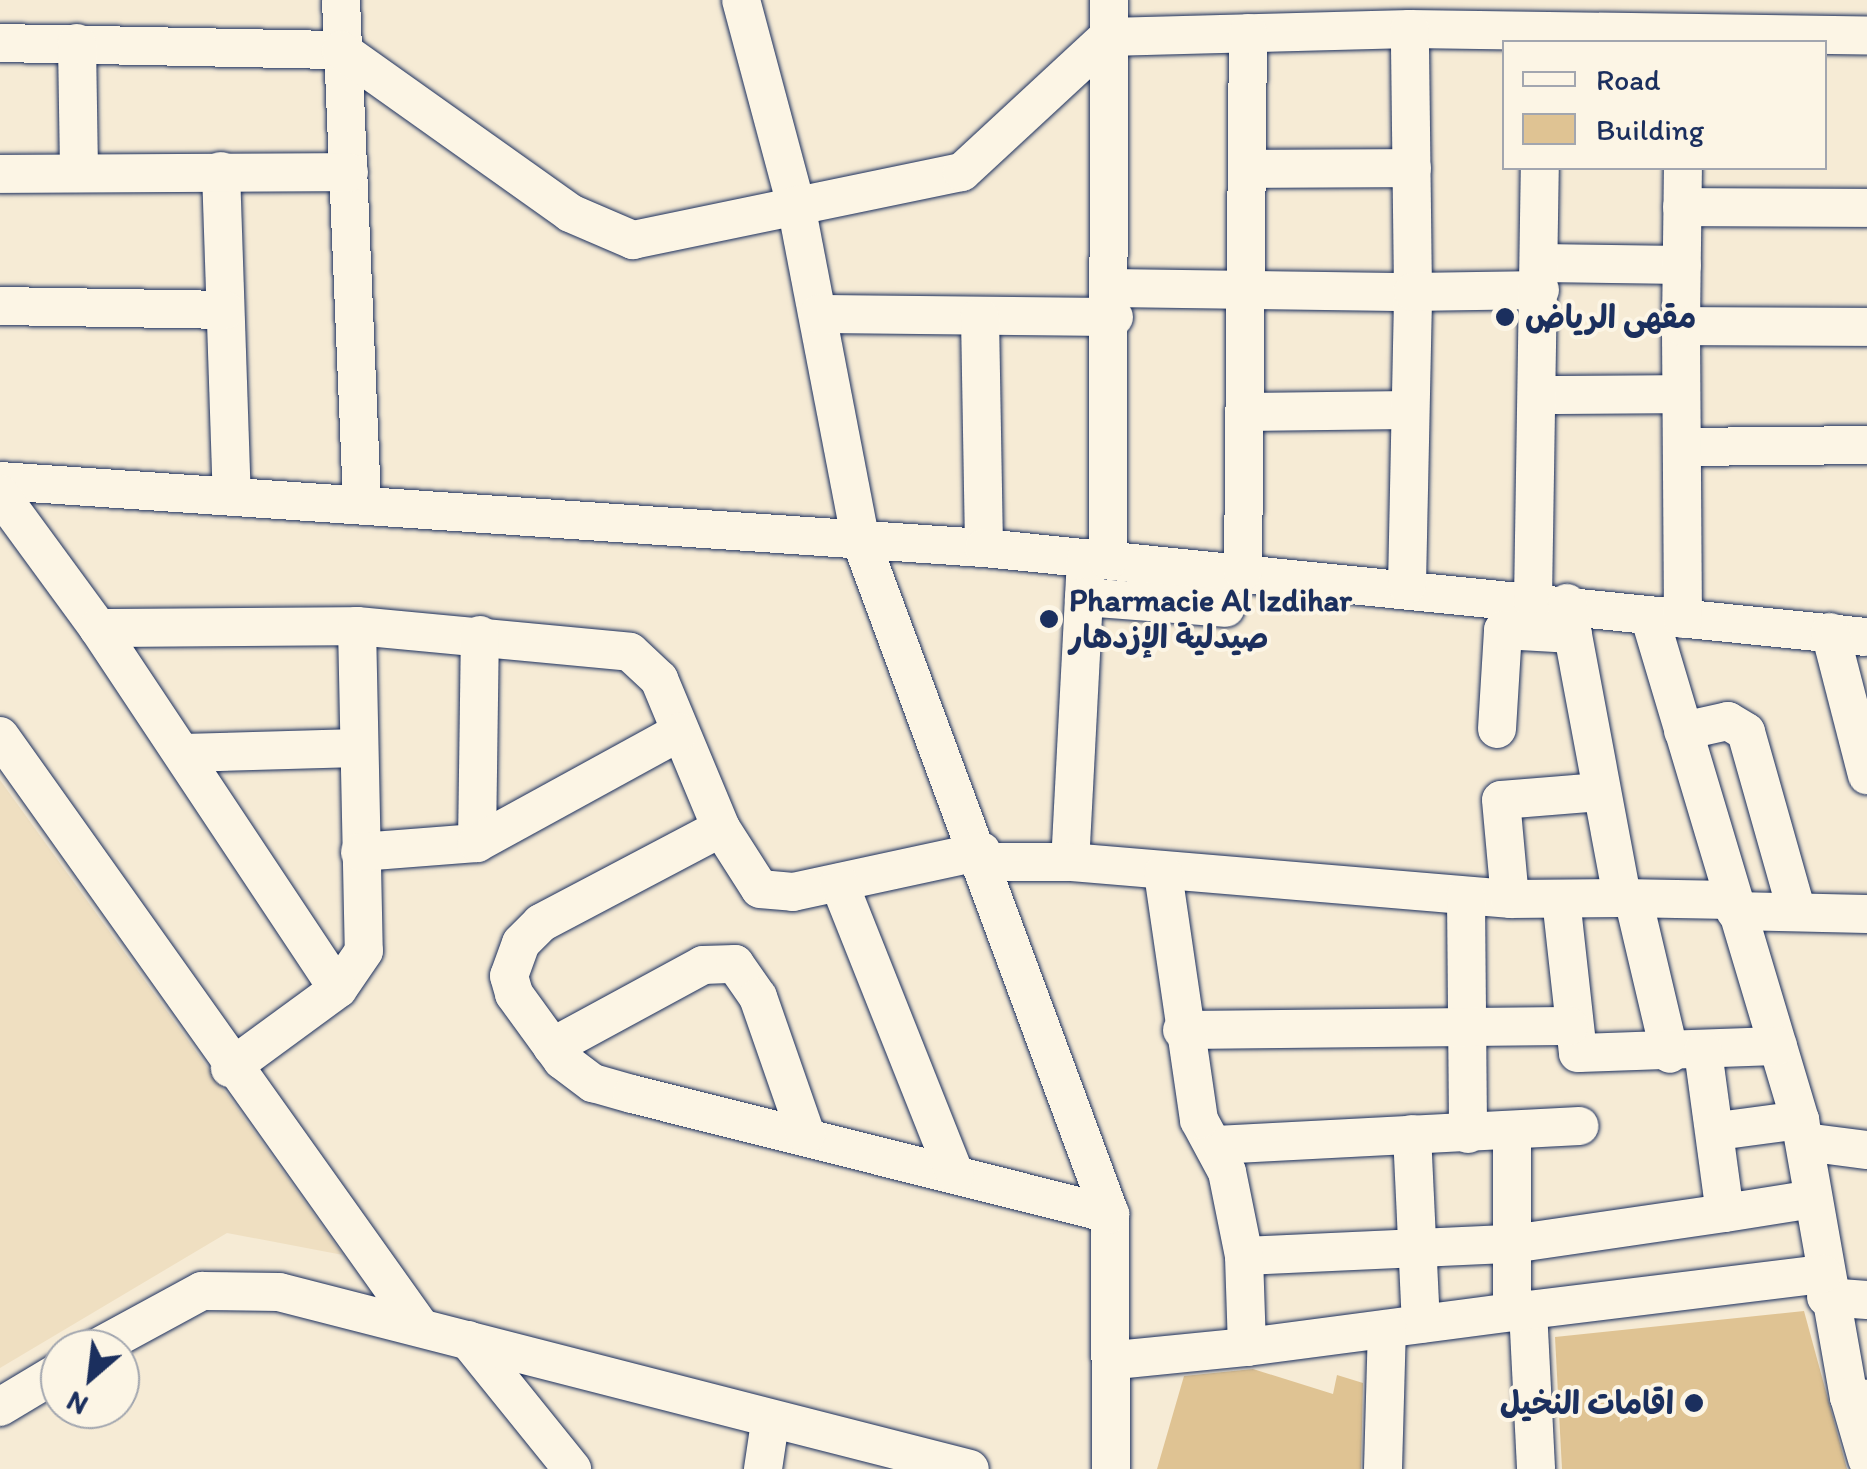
<!DOCTYPE html>
<meta charset="utf-8">
<style>
body{margin:0}
#map{position:relative;width:1867px;height:1469px;overflow:hidden;background:#f6ebd5;font-family:Itim,"Playpen Sans Arabic",sans-serif}
div>[style]{position:absolute}
.built>*{inset:0;background:#efdfc1}
.building>*{inset:0;background:#dfc393}
.roads{filter:drop-shadow(0 0 2px #1b2f5e) drop-shadow(0 0 2px #1b2f5e)}
.minor>*{height:38px;margin:-19px;padding:0 19px;transform-origin:19px;border-radius:19px;background:#fcf5e5}
.dots>*{width:28px;height:28px;translate:-50% -50%;box-sizing:border-box;border:5px solid #fcf5e5;border-radius:50%}
span{translate:-50% -50%;white-space:nowrap;text-align:center;line-height:1.15;-webkit-text-stroke:8px #fcf5e5;paint-order:stroke}
.poi-label{font-size:32px;color:#1b2f5e;font-weight:700}
.left{translate:0 -50%;text-align:left}
.right{translate:-100% -50%;text-align:right}
.legend{position:absolute;left:1502px;top:40px;width:325px;height:130px;box-sizing:border-box;background:#fcf5e5;border:2px solid #a2a6af;margin:0;padding:12px 18px;list-style:none;font-size:30px;color:#1b2f5e}
.legend li{display:flex;align-items:center;gap:20px;height:50px}
.legend b{width:50px;border:2px solid #a2a6af}
.north{position:absolute;left:40px;top:1329px;width:100px;height:100px;box-sizing:border-box;background:#fcf5e5;border:2px solid #a2a6af;border-radius:50%;rotate:208deg;font-size:28px;font-weight:700;line-height:40px;text-align:center;color:#1b2f5e}
.north::after{content:'';display:block;margin:auto;width:35px;height:45px;background:#1b2f5e;clip-path:polygon(50% 0,100% 100%,50% 72%,0 100%)}
</style>
<div id="map">
<div class="built">
<div style="clip-path:polygon(0 780px,343px 1255px,227px 1233px,0 1368px)"></div>
</div>
<div class="building">
<div style="clip-path:polygon(1804px 1311px,1847px 1469px,1562px 1469px,1555px 1337px)"></div>
<div style="clip-path:polygon(1253px 1369px,1333px 1394px,1337px 1375px,1363px 1383px,1361px 1469px,1157px 1469px,1184px 1376px)"></div>
</div>
<div class="roads">
<div class="minor">
<div style="left:341px;top:0;width:502px;rotate:87.6deg"></div>
<div style="left:741px;top:0;width:212px;rotate:75deg"></div>
<div style="left:796px;top:205px;width:342px;rotate:79.1deg"></div>
<div style="left:861px;top:541px;width:718px;rotate:69.7deg"></div>
<div style="left:1110px;top:1214px;width:255px;rotate:89.8deg"></div>
<div style="left:0;top:43px;width:341px;rotate:1.2deg"></div>
<div style="left:341px;top:50px;width:281px;rotate:35.4deg"></div>
<div style="left:570px;top:213px;width:69px;rotate:23.2deg"></div>
<div style="left:633px;top:240px;width:336px;rotate:-11.7deg"></div>
<div style="left:962px;top:172px;width:199px;rotate:-42.8deg"></div>
<div style="left:1108px;top:37px;width:302px;rotate:-1.5deg"></div>
<div style="left:1410px;top:29px;width:457px;rotate:0.8deg"></div>
<div style="left:77px;top:43px;width:130px;rotate:89.1deg"></div>
<div style="left:1247px;top:169px;width:165px;rotate:-0.3deg"></div>
<div style="left:221px;top:171px;width:324px;rotate:88.1deg"></div>
<div style="left:0;top:174px;width:349px;rotate:-0.3deg"></div>
<div style="left:1682px;top:207px;width:185px;rotate:0.3deg"></div>
<div style="left:1541px;top:263px;width:141px;rotate:0.8deg"></div>
<div style="left:1112px;top:288px;width:301px;rotate:0.8deg"></div>
<div style="left:1413px;top:292px;width:263px;rotate:-90.7deg"></div>
<div style="left:0;top:306px;width:225px;rotate:1deg"></div>
<div style="left:819px;top:314px;width:295px;rotate:0.6deg"></div>
<div style="left:980px;top:317px;width:231px;rotate:89deg"></div>
<div style="left:1681px;top:326px;width:158px;rotate:-89.3deg"></div>
<div style="left:1542px;top:395px;width:139px;rotate:-0.4deg"></div>
<div style="left:1244px;top:412px;width:166px;rotate:-0.7deg"></div>
<div style="left:1682px;top:447px;width:185px;rotate:-0.6deg"></div>
<div style="left:0;top:481px;width:986px;rotate:3.9deg"></div>
<div style="left:984px;top:548px;width:887px;rotate:5.76deg"></div>
<div style="left:0;top:494px;width:166px;rotate:53.8deg"></div>
<div style="left:98px;top:628px;width:259px;rotate:-0.4deg"></div>
<div style="left:357px;top:626px;width:325px;rotate:88.8deg"></div>
<div style="left:364px;top:951px;width:46px;rotate:124.4deg"></div>
<div style="left:338px;top:989px;width:134px;rotate:143.8deg"></div>
<div style="left:1086px;top:559px;width:303px;rotate:93deg"></div>
<div style="left:1070px;top:862px;width:442px;rotate:4.8deg"></div>
<div style="left:1108px;top:560px;width:560px;rotate:-89.9deg"></div>
<div style="left:1243px;top:571px;width:538px;rotate:-89.47deg"></div>
<div style="left:1407px;top:585px;width:293px;rotate:-88.8deg"></div>
<div style="left:1413px;top:292px;width:127px;rotate:-0.9deg"></div>
<div style="left:1084px;top:597px;width:142px;rotate:4.4deg"></div>
<div style="left:1533px;top:601px;width:433px;rotate:-89.1deg"></div>
<div style="left:1567px;top:603px;width:300px;rotate:79.4deg"></div>
<div style="left:1622px;top:898px;width:109px;rotate:1.1deg"></div>
<div style="left:1649px;top:615px;width:527px;rotate:73.35deg"></div>
<div style="left:1800px;top:1120px;width:281px;rotate:80deg"></div>
<div style="left:1849px;top:1397px;width:18px;rotate:6deg"></div>
<div style="left:1683px;top:619px;width:293px;rotate:-90.4deg"></div>
<div style="left:1681px;top:326px;width:186px;rotate:0.3deg"></div>
<div style="left:357px;top:626px;width:274px;rotate:5.4deg"></div>
<div style="left:630px;top:652px;width:40px;rotate:43deg"></div>
<div style="left:659px;top:679px;width:161px;rotate:67.4deg"></div>
<div style="left:721px;top:828px;width:72px;rotate:57.4deg"></div>
<div style="left:760px;top:889px;width:33px;rotate:5deg"></div>
<div style="left:793px;top:892px;width:193px;rotate:-12.2deg"></div>
<div style="left:98px;top:628px;width:433px;rotate:56.4deg"></div>
<div style="left:1830px;top:632px;width:148px;rotate:75.5deg"></div>
<div style="left:1497px;top:729px;width:99px;rotate:-86.5deg"></div>
<div style="left:1503px;top:630px;width:70px;rotate:3.3deg"></div>
<div style="left:1683px;top:731px;width:46px;rotate:-12.5deg"></div>
<div style="left:1728px;top:721px;width:21px;rotate:31deg"></div>
<div style="left:1746px;top:732px;width:187px;rotate:74.2deg"></div>
<div style="left:0;top:736px;width:726px;rotate:54.58deg"></div>
<div style="left:182px;top:753px;width:176px;rotate:-1.6deg"></div>
<div style="left:1600px;top:792px;width:99px;rotate:175.4deg"></div>
<div style="left:1501px;top:800px;width:99px;rotate:84.8deg"></div>
<div style="left:1510px;top:899px;width:112px;rotate:-0.5deg"></div>
<div style="left:721px;top:828px;width:204px;rotate:152.2deg"></div>
<div style="left:541px;top:923px;width:28px;rotate:135deg"></div>
<div style="left:521px;top:943px;width:35px;rotate:110deg"></div>
<div style="left:509px;top:976px;width:19px;rotate:74deg"></div>
<div style="left:514px;top:994px;width:82px;rotate:54deg"></div>
<div style="left:562px;top:1060px;width:39px;rotate:37deg"></div>
<div style="left:593px;top:1083px;width:41px;rotate:15.8deg"></div>
<div style="left:632px;top:1094px;width:493px;rotate:14.1deg"></div>
<div style="left:477px;top:843px;width:208px;rotate:-89.2deg"></div>
<div style="left:360px;top:852px;width:117px;rotate:-4.4deg"></div>
<div style="left:477px;top:843px;width:231px;rotate:-28.7deg"></div>
<div style="left:984px;top:862px;width:86px"></div>
<div style="left:839px;top:883px;width:313px;rotate:68.3deg"></div>
<div style="left:1466px;top:897px;width:237px;rotate:89.5deg"></div>
<div style="left:1633px;top:898px;width:160px;rotate:76.7deg"></div>
<div style="left:1561px;top:899px;width:155px;rotate:83.7deg"></div>
<div style="left:1578px;top:1053px;width:200px;rotate:-2deg"></div>
<div style="left:1735px;top:911px;width:132px;rotate:1.3deg"></div>
<div style="left:1182px;top:1030px;width:387px;rotate:-0.6deg"></div>
<div style="left:552px;top:1047px;width:172px;rotate:-28.5deg"></div>
<div style="left:703px;top:965px;width:32px;rotate:-2deg"></div>
<div style="left:735px;top:964px;width:40px;rotate:55.1deg"></div>
<div style="left:758px;top:997px;width:146px;rotate:70.8deg"></div>
<div style="left:1703px;top:1051px;width:163px;rotate:82.3deg"></div>
<div style="left:1725px;top:1213px;width:89px;rotate:-9deg"></div>
<div style="left:1718px;top:1131px;width:83px;rotate:-7.6deg"></div>
<div style="left:1412px;top:1134px;width:190px;rotate:87.3deg"></div>
<div style="left:1805px;top:1142px;width:63px;rotate:7.4deg"></div>
<div style="left:1216px;top:1145px;width:364px;rotate:-3deg"></div>
<div style="left:1244px;top:1256px;width:268px;rotate:-2.6deg"></div>
<div style="left:1512px;top:1244px;width:215px;rotate:-8.3deg"></div>
<div style="left:1826px;top:1297px;width:41px;rotate:4.2deg"></div>
<div style="left:1528px;top:1310px;width:159px;rotate:87.1deg"></div>
<div style="left:1512px;top:1312px;width:313px;rotate:-7deg"></div>
<div style="left:468px;top:1340px;width:166px;rotate:51.1deg"></div>
<div style="left:1247px;top:1347px;width:267px;rotate:-7.5deg"></div>
<div style="left:1512px;top:1312px;width:179px;rotate:-90deg"></div>
<div style="left:95px;top:1349px;width:122px;rotate:-28.5deg"></div>
<div style="left:202px;top:1291px;width:77px;rotate:0.7deg"></div>
<div style="left:279px;top:1292px;width:713px;rotate:14.37deg"></div>
<div style="left:1116px;top:1360px;width:132px;rotate:-5.7deg"></div>
<div style="left:1247px;top:1347px;width:91px;rotate:-91.9deg"></div>
<div style="left:1244px;top:1256px;width:86px;rotate:-101.4deg"></div>
<div style="left:1227px;top:1172px;width:59px;rotate:-118.3deg"></div>
<div style="left:1199px;top:1120px;width:249px;rotate:-98.3deg"></div>
<div style="left:1849px;top:1397px;width:65px;rotate:73.8deg"></div>
<div style="left:0;top:1407px;width:70px;rotate:-31deg"></div>
<div style="left:763px;top:1469px;width:48px;rotate:-81.5deg"></div>
<div style="left:1383px;top:1469px;width:140px;rotate:-88.4deg"></div>
</div>
</div>
<div class="dots">
<div style="left:1505px;top:317px;background:#1b2f5e"></div>
<div style="left:1049px;top:619px;background:#1b2f5e"></div>
<div style="left:1694px;top:1403px;background:#1b2f5e"></div>
</div>
<div class="poi-label">
<span class="left" style="left:1525px;top:317px">مقهى الرياض</span>
<span class="left" style="left:1069px;top:619px">Pharmacie Al Izdihar<br>صيدلية الإزدهار</span>
<span class="right" style="left:1674px;top:1403px">اقامات النخيل</span>
</div>
<ul class="legend">
<li><b style="height:12px;background:#fcf5e5"></b>Road</li>
<li><b style="height:28px;background:#dfc393"></b>Building</li>
</ul>
<div class="north">N</div>
</div>
